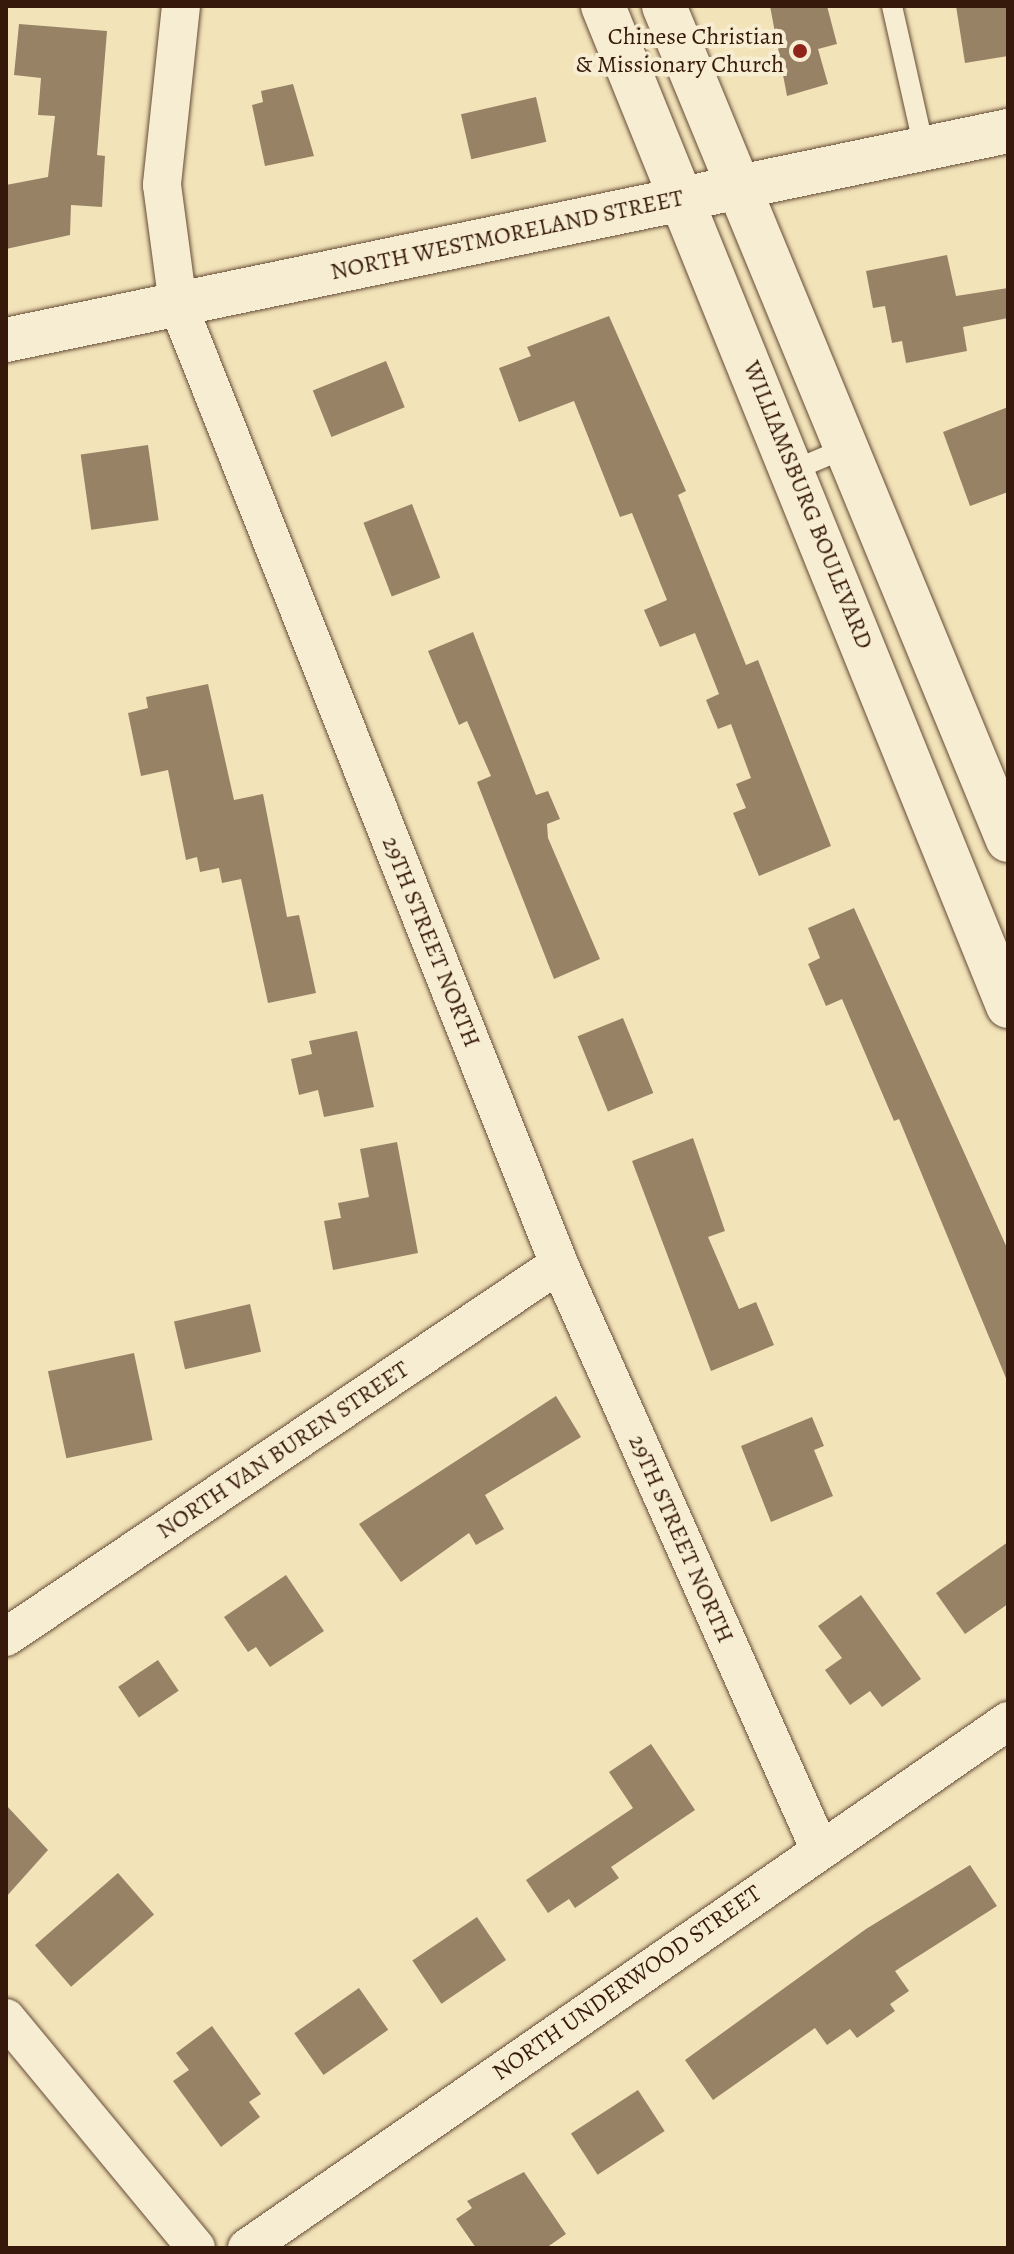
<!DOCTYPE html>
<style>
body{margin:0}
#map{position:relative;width:1014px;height:2254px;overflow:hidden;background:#f3e3b9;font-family:Alegreya,serif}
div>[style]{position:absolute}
.building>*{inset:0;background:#988265;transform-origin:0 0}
.roads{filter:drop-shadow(0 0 2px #654c36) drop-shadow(0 0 2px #654c36)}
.service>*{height:20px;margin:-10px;padding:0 10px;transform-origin:10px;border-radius:10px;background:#f7edd2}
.minor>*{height:38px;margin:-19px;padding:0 19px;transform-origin:19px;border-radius:19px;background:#f7edd2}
.secondary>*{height:44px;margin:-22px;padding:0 22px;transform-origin:22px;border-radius:22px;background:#f7edd2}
.dots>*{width:22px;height:22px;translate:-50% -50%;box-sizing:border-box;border:4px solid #f7edd2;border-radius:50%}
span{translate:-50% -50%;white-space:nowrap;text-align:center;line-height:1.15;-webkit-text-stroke:8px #f7edd2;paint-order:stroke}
.poi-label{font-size:24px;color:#36190b}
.right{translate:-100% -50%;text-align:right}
.street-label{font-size:24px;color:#36190b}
.frame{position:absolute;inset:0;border:8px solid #36190b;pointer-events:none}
</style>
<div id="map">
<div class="building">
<div style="clip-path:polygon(770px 6px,827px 6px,837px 44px,818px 49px,828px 84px,787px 96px)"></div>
<div style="clip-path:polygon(956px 6px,1008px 6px,1008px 56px,965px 63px)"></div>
<div style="clip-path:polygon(19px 24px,107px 31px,97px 155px,105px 156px,102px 207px,71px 205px,70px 235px,6px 249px,6px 185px,48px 177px,55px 116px,38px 115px,41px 78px,14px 75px)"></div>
<div style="clip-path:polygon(293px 84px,314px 156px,265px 166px,252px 105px,263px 102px,261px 91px)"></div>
<div style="left:536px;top:97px;width:46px;height:77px;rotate:77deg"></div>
<div style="clip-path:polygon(947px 255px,956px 296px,1008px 288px,1008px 318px,963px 327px,967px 351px,906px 363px,902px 341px,892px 343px,885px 306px,873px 308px,866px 271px)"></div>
<div style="clip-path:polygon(609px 316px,686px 491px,678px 495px,746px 665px,758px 660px,831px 846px,759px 876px,733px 813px,746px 808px,736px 784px,751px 778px,731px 724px,718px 729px,706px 700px,719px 694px,695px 633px,660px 647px,644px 610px,667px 600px,632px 513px,620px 517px,574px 401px,519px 422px,499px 368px,531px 356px,527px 347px)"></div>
<div style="left:386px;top:361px;width:50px;height:79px;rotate:68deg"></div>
<div style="clip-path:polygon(1008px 407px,1008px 492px,970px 506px,943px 432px)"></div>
<div style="left:148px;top:445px;width:76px;height:68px;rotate:82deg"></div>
<div style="left:412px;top:504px;width:79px;height:52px;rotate:69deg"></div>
<div style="clip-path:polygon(473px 632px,536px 795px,548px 791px,560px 819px,547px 824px,548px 838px,600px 959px,554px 979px,477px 782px,491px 776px,467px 721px,459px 725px,428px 651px)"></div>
<div style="clip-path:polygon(208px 684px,234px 800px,263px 794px,287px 917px,299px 915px,316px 993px,268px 1003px,241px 879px,222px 883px,219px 868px,200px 872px,197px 857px,186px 860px,168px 770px,141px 776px,128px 713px,148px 708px,146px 697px)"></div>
<div style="clip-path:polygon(854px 908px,1008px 1250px,1008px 1383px,899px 1119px,894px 1121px,842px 999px,826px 1006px,808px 964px,820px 958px,808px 928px)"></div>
<div style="left:623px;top:1018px;width:81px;height:49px;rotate:68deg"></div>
<div style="clip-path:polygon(357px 1031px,374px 1107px,324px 1117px,318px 1090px,299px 1095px,291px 1059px,312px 1054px,309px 1041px)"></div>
<div style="clip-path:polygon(693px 1138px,725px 1231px,708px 1237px,739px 1309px,756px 1302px,774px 1345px,711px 1371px,632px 1161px)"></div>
<div style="clip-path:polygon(397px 1142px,418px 1253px,333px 1270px,324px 1221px,341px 1218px,338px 1203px,369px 1197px,360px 1149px)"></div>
<div style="left:250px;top:1304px;width:49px;height:78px;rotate:77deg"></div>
<div style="left:134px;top:1353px;width:89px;height:88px;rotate:78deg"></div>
<div style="clip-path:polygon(556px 1396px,581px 1437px,485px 1495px,504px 1529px,476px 1545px,469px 1533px,401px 1582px,359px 1524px)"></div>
<div style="clip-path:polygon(812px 1417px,824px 1446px,814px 1450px,833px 1496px,771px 1522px,741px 1446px)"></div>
<div style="clip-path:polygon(1008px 1542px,1008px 1604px,965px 1634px,936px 1593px)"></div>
<div style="clip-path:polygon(286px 1575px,324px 1631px,270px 1667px,256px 1647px,248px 1652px,224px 1617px)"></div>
<div style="clip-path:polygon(861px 1595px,921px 1679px,882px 1707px,870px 1691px,850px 1705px,825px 1670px,842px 1658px,818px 1626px)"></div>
<div style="left:158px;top:1660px;width:37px;height:48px;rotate:56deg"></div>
<div style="clip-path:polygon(651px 1744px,695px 1810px,611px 1867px,619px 1878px,575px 1908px,569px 1899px,548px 1913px,526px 1880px,633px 1808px,609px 1772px)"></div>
<div style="clip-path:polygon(6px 1805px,48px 1850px,6px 1897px)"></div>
<div style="clip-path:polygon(970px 1865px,997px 1906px,895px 1971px,909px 1991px,890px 2004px,895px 2011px,857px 2038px,850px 2029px,827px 2045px,815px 2028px,713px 2100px,685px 2060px,866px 1929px)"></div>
<div style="left:118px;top:1873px;width:55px;height:110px;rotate:49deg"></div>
<div style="left:477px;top:1917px;width:52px;height:78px;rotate:56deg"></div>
<div style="left:359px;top:1988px;width:51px;height:79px;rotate:55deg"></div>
<div style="clip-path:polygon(212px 2026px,261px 2094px,249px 2102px,260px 2117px,221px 2147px,173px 2081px,189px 2070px,176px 2053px)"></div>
<div style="left:638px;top:2090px;width:49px;height:80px;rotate:57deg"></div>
<div style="clip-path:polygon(524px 2172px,566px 2234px,546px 2248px,476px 2248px,456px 2219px,472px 2208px,467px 2201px)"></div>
</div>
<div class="roads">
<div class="service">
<div style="left:892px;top:6px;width:146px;rotate:77.3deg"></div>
<div style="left:794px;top:470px;width:56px;rotate:-22.9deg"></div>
</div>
<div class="minor">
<div style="left:181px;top:6px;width:180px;rotate:96.1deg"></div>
<div style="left:162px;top:185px;width:121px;rotate:82.4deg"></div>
<div style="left:178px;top:305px;width:1032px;rotate:68.33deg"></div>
<div style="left:559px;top:1264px;width:639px;rotate:66deg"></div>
<div style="left:6px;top:1637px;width:667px;rotate:-34deg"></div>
<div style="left:6px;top:2018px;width:298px;rotate:50.4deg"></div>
<div style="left:247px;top:2248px;width:926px;rotate:-34.7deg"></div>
</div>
<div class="secondary">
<div style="left:603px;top:6px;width:1079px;rotate:67.95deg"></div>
<div style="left:664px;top:6px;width:902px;rotate:67.59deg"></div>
<div style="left:6px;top:340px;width:1024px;rotate:-11.78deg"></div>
</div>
</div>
<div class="dots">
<div style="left:800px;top:51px;background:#8f2418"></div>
</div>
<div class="poi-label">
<span class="right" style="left:784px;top:51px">Chinese Christian<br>&amp; Missionary Church</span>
</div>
<div class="street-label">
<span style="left:507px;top:235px;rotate:-12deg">NORTH WESTMORELAND STREET</span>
<span style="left:808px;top:505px;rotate:68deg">WILLIAMSBURG BOULEVARD</span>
<span style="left:431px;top:942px;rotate:68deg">29TH STREET NORTH</span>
<span style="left:283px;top:1450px;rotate:-34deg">NORTH VAN BUREN STREET</span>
<span style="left:681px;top:1539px;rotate:66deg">29TH STREET NORTH</span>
<span style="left:627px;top:1983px;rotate:-35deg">NORTH UNDERWOOD STREET</span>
</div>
<div class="frame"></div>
</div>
